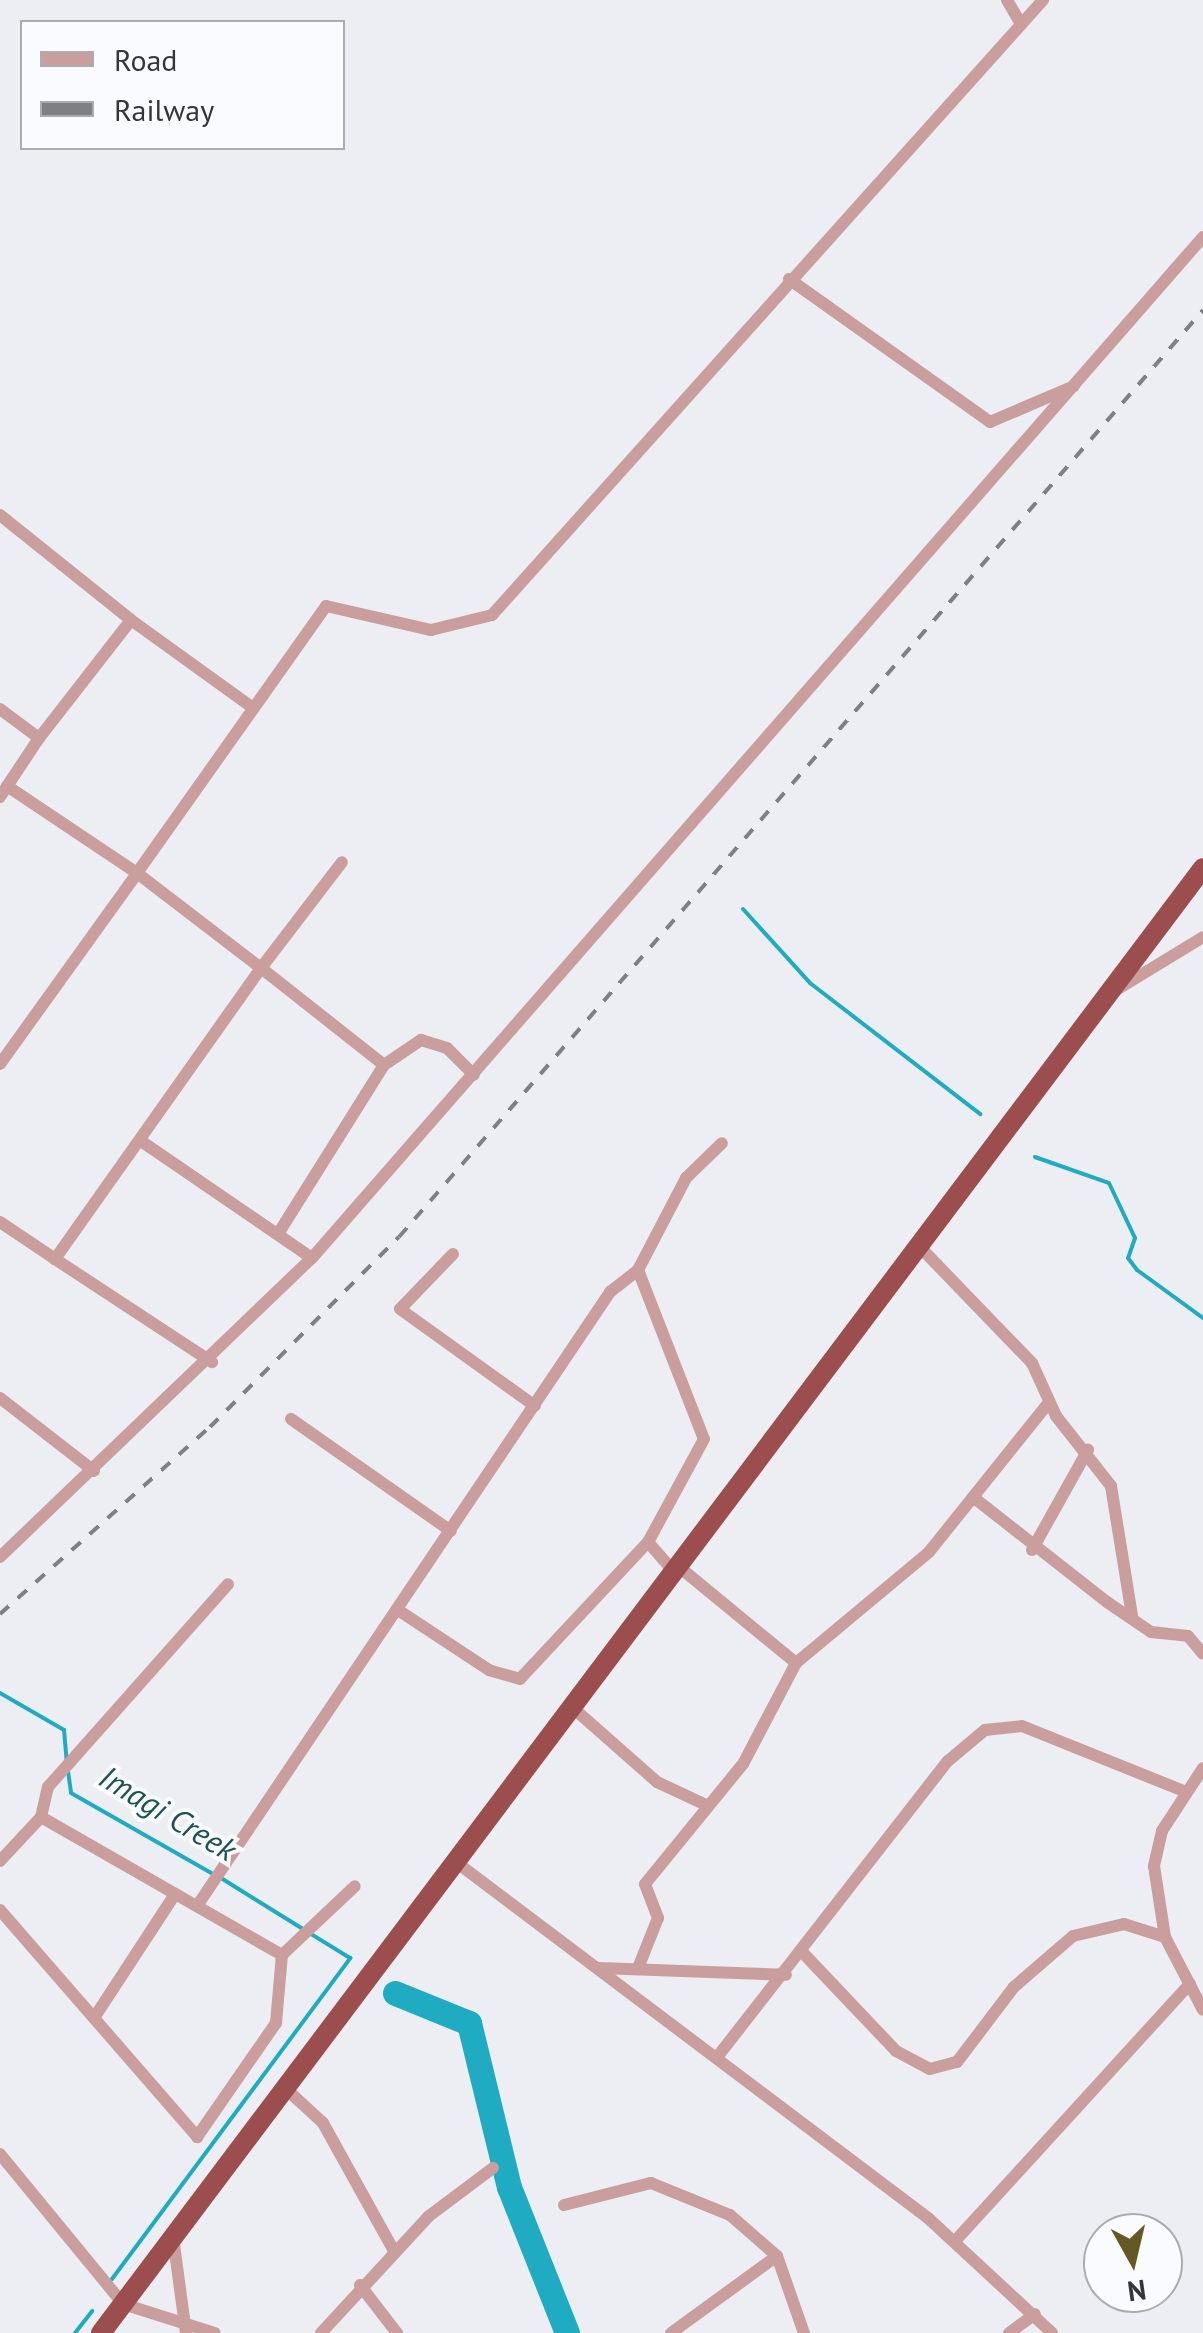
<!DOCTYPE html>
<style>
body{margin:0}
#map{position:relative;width:1203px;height:2333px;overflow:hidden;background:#eceef3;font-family:"PT Sans",sans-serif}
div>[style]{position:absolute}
.stream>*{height:4px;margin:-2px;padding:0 2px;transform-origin:2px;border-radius:2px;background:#1fabc1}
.river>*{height:25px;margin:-12.5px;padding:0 12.5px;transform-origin:12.5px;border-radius:12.5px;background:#1fabc1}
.minor>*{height:12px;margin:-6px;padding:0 6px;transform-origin:6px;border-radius:6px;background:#c99e9d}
.trunk>*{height:20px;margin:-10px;padding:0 10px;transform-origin:10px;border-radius:10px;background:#9c4d4e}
.rail>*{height:4px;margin-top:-2px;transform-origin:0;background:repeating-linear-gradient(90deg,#7e8083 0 12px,transparent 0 24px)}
span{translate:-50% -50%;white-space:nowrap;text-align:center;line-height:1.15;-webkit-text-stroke:8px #fafbfe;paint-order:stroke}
.water-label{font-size:32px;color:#1d525c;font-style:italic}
.legend{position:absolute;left:20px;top:20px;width:325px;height:130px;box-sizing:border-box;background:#fafbfe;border:2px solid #abacaf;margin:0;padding:12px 18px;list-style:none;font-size:30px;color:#353638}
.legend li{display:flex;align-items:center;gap:20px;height:50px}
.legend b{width:50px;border:2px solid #abacaf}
.north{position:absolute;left:1083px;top:2213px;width:100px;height:100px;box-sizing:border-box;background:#fafbfe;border:2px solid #abacaf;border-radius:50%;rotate:172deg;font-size:28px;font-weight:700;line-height:40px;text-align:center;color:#353638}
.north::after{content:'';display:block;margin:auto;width:35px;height:45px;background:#645926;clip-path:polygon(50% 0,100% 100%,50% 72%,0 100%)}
</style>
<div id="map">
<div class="stream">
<div style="left:743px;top:909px;width:100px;rotate:47.8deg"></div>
<div style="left:810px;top:983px;width:215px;rotate:37.6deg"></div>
<div style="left:1035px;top:1157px;width:78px;rotate:19.4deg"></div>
<div style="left:1109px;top:1183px;width:61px;rotate:64.7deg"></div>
<div style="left:1135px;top:1238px;width:21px;rotate:109deg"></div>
<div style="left:1128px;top:1258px;width:15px;rotate:53deg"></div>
<div style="left:1137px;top:1270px;width:82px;rotate:36deg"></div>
<div style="left:0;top:1693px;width:74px;rotate:30deg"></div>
<div style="left:64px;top:1730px;width:32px;rotate:85deg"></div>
<div style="left:68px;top:1771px;width:22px;rotate:82deg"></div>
<div style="left:71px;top:1793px;width:163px;rotate:29.7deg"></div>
<div style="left:221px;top:1878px;width:97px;rotate:31.9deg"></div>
<div style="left:112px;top:2279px;width:400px;rotate:-53.4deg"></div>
<div style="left:350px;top:1958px;width:46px;rotate:-148.4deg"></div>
<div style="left:75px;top:2333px;width:28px;rotate:-52deg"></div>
</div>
<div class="river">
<div style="left:395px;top:1993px;width:80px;rotate:22.1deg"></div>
<div style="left:469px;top:2023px;width:169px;rotate:76.3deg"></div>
<div style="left:509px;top:2187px;width:157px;rotate:68.3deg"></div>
</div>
<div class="minor">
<div style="left:1007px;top:0;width:28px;rotate:60deg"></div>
<div style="left:789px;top:279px;width:247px;rotate:35.4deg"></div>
<div style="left:990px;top:422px;width:91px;rotate:-23.2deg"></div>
<div style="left:0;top:515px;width:168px;rotate:38.7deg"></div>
<div style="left:131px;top:620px;width:150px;rotate:127.9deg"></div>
<div style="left:131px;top:620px;width:150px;rotate:35.8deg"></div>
<div style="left:0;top:709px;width:49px;rotate:36.6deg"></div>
<div style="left:39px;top:738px;width:71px;rotate:123.5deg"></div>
<div style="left:7px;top:786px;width:156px;rotate:33.8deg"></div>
<div style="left:137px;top:873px;width:327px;rotate:-54.7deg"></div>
<div style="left:326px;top:606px;width:108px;rotate:12.9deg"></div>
<div style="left:431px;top:630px;width:63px;rotate:-13.8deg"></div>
<div style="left:492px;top:615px;width:826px;rotate:-48.14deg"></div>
<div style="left:1113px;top:992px;width:105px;rotate:-31.4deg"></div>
<div style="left:0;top:1064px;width:235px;rotate:-54.3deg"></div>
<div style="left:137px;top:873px;width:156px;rotate:37.5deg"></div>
<div style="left:261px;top:968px;width:357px;rotate:125.3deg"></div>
<div style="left:55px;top:1259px;width:188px;rotate:33.3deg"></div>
<div style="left:384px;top:1065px;width:45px;rotate:-34deg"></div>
<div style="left:421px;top:1040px;width:27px;rotate:17deg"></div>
<div style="left:447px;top:1048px;width:38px;rotate:45deg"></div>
<div style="left:141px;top:1141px;width:207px;rotate:34.4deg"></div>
<div style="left:0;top:1222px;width:66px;rotate:33.9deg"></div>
<div style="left:278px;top:1234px;width:199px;rotate:-57.9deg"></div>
<div style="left:384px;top:1065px;width:157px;rotate:-141.7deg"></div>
<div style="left:261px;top:968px;width:133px;rotate:-52.6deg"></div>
<div style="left:919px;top:1246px;width:163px;rotate:46deg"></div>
<div style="left:1032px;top:1363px;width:58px;rotate:65.6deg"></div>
<div style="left:1056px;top:1416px;width:89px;rotate:51.8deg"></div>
<div style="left:1111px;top:1486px;width:131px;rotate:80.8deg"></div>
<div style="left:453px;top:1254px;width:76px;rotate:133.9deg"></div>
<div style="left:400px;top:1309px;width:166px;rotate:35.7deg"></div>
<div style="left:638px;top:1270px;width:104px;rotate:-62.4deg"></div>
<div style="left:686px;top:1178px;width:50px;rotate:-44.2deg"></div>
<div style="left:0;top:1398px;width:119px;rotate:37.8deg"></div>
<div style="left:291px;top:1419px;width:195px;rotate:35deg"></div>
<div style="left:973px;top:1497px;width:170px;rotate:38.1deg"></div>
<div style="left:1107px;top:1602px;width:53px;rotate:34.3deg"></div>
<div style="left:1151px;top:1632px;width:37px;rotate:6deg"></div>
<div style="left:1188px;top:1636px;width:23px;rotate:50deg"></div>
<div style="left:648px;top:1542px;width:40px;rotate:49deg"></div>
<div style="left:1032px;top:1550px;width:115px;rotate:-60.8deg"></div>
<div style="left:0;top:1557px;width:432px;rotate:-43.8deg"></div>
<div style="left:312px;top:1258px;width:1355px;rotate:-48.89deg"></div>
<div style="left:678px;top:1566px;width:153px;rotate:39.4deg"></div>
<div style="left:572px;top:1707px;width:113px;rotate:41.4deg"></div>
<div style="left:657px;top:1782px;width:54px;rotate:25.1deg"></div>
<div style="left:1203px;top:1768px;width:75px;rotate:123.1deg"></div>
<div style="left:1162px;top:1831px;width:36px;rotate:103deg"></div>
<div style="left:1154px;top:1866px;width:72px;rotate:81.2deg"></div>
<div style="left:1165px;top:1937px;width:82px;rotate:62.5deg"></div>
<div style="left:41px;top:1817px;width:278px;rotate:29.8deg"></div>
<div style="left:0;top:1861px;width:60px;rotate:-47deg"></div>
<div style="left:41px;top:1817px;width:31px;rotate:-77deg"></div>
<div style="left:48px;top:1787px;width:271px;rotate:-48.4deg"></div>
<div style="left:456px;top:1862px;width:591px;rotate:37.02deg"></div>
<div style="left:928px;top:2218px;width:169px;rotate:42.8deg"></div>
<div style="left:197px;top:1906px;width:740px;rotate:-56.07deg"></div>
<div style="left:610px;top:1292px;width:36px;rotate:-38deg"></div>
<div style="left:638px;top:1270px;width:181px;rotate:68.7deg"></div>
<div style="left:704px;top:1439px;width:117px;rotate:118.5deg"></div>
<div style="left:648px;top:1542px;width:187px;rotate:133.1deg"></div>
<div style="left:520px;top:1679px;width:32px;rotate:-164deg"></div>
<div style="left:489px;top:1670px;width:109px;rotate:-146.6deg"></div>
<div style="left:0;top:1910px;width:301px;rotate:49deg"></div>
<div style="left:197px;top:2137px;width:139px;rotate:-55.3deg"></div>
<div style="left:276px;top:2023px;width:68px;rotate:-85deg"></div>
<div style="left:282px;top:1955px;width:100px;rotate:-43.4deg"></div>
<div style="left:804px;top:1954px;width:134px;rotate:46.5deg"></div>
<div style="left:896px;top:2051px;width:38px;rotate:28deg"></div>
<div style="left:930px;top:2069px;width:28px;rotate:-15deg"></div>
<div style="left:957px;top:2062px;width:94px;rotate:-52.8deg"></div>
<div style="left:1014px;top:1987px;width:78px;rotate:-40.8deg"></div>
<div style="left:1073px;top:1936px;width:52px;rotate:-13.2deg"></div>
<div style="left:1124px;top:1924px;width:43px;rotate:17.6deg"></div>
<div style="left:599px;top:1968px;width:187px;rotate:2.1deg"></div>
<div style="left:638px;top:1968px;width:54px;rotate:-68.2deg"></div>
<div style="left:658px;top:1918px;width:36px;rotate:-111deg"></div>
<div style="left:645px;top:1884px;width:155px;rotate:-50.8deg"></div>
<div style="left:743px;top:1764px;width:114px;rotate:-62.3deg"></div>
<div style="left:796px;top:1663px;width:173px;rotate:-39.8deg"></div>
<div style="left:929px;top:1552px;width:192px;rotate:-51.3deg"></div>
<div style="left:94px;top:2018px;width:148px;rotate:-56.8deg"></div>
<div style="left:718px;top:2056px;width:374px;rotate:-52.1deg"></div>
<div style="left:948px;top:1761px;width:48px;rotate:-40deg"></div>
<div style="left:985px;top:1730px;width:37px;rotate:-6deg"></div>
<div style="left:1022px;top:1726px;width:177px;rotate:21.9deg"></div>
<div style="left:285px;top:2088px;width:52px;rotate:42.6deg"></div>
<div style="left:323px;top:2123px;width:146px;rotate:61deg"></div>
<div style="left:0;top:2154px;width:194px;rotate:50.6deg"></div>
<div style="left:123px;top:2304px;width:96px;rotate:17.5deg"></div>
<div style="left:564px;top:2205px;width:90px;rotate:-14.2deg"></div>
<div style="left:651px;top:2183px;width:85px;rotate:22.1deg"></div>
<div style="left:730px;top:2215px;width:62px;rotate:41.1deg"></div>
<div style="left:777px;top:2256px;width:82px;rotate:70.7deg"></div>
<div style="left:173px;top:2237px;width:97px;rotate:82.3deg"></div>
<div style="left:956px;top:2240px;width:347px;rotate:-47.6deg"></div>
<div style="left:360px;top:2285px;width:61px;rotate:52.4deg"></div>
<div style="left:321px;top:2333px;width:159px;rotate:-47.3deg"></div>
<div style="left:429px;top:2216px;width:80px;rotate:-36.9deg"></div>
<div style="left:671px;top:2333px;width:131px;rotate:-36deg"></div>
<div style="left:1009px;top:2333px;width:32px;rotate:-36deg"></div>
</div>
<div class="trunk">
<div style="left:101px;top:2333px;width:1833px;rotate:-53.05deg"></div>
</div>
<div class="rail">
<div style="left:0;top:1614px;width:281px;rotate:-41.7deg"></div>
<div style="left:210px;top:1427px;width:268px;rotate:-45.2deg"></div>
<div style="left:399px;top:1237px;width:1227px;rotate:-49.06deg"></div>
</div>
<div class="water-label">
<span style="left:168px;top:1813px;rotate:31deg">Imagi Creek</span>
</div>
<ul class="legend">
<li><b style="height:12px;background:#c99e9d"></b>Road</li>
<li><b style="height:12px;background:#7e8083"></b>Railway</li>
</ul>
<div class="north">N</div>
</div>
